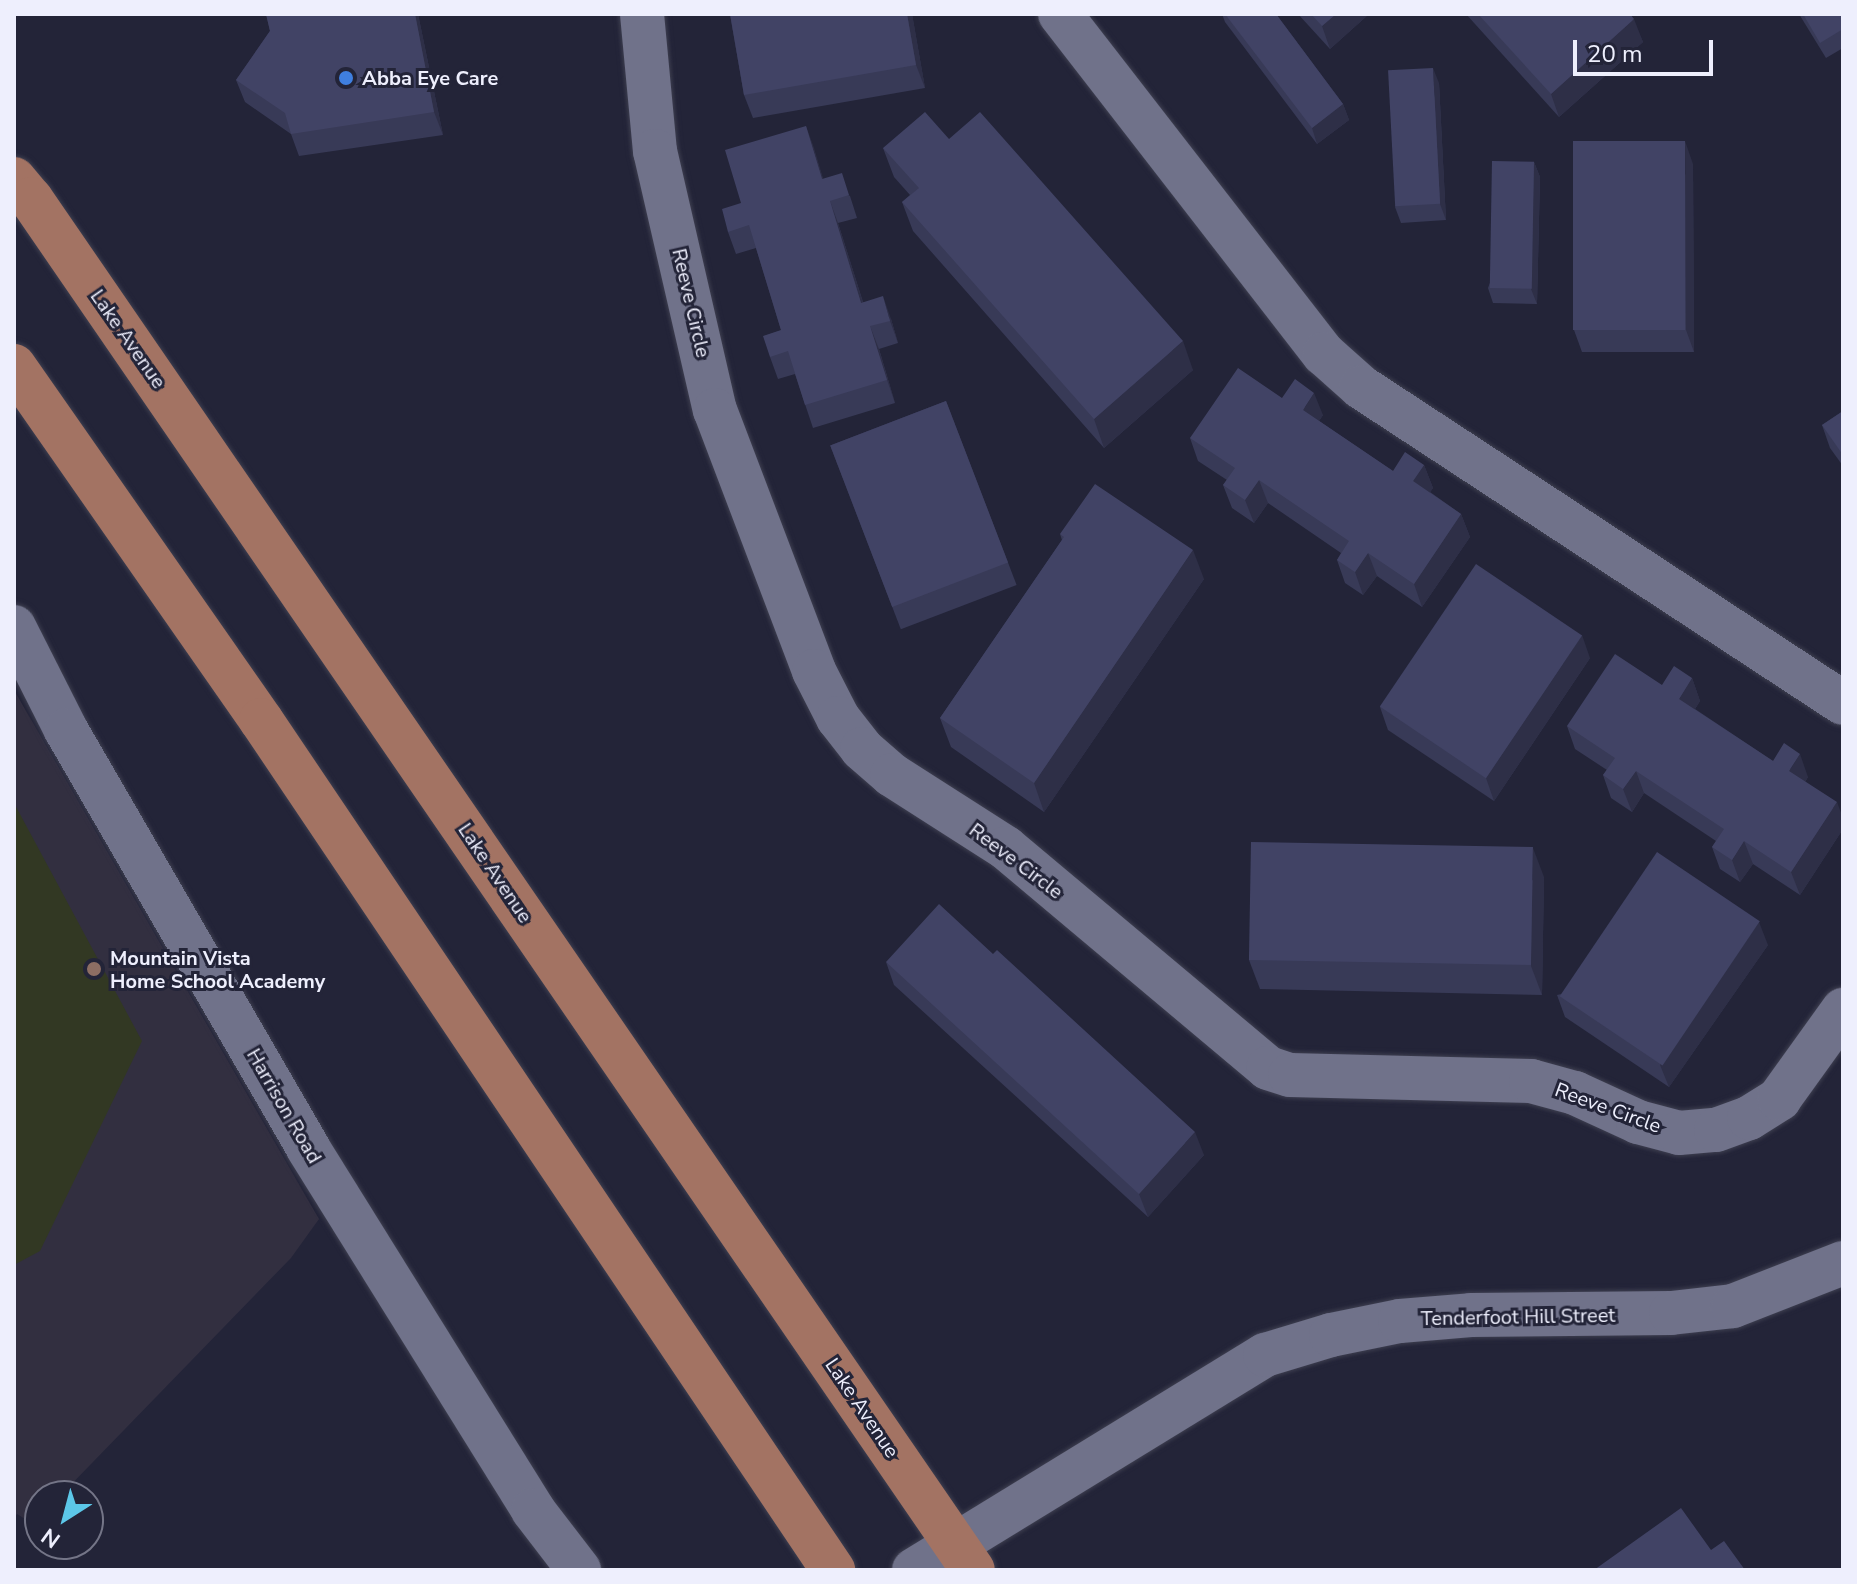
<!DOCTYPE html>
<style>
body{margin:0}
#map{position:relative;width:1857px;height:1584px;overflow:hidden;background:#232438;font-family:"Nunito Sans",sans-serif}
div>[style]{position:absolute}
.education>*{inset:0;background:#322f40}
.green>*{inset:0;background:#323823}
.roads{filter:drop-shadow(0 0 2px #3e3f50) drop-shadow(0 0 2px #3e3f50)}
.minor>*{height:44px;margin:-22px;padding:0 22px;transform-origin:22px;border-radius:22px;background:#70728a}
.primary>*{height:44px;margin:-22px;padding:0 22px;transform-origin:22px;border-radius:22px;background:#a37363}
.wall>*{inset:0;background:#383a57;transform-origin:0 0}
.shaded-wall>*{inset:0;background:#2e2f47}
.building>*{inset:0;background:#414365;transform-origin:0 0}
.dots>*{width:22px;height:22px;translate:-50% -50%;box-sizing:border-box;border:4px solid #232438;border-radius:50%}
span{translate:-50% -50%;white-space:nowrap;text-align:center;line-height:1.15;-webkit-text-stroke:6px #232438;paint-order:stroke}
.poi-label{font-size:20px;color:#eeeffd;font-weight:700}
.left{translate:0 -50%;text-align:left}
.street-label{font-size:20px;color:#eeeffd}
.frame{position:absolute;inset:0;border:16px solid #eeeffd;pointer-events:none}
.north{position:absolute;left:24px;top:1480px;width:80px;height:80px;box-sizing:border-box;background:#232438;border:2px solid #747587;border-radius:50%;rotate:216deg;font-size:22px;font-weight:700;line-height:32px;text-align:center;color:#eeeffd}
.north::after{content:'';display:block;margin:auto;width:28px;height:36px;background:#5cc7e8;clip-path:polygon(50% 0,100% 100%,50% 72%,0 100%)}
.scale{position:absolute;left:1573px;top:40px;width:140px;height:36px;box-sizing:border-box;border:4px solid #eeeffd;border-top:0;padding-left:10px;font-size:24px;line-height:28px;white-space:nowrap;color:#eeeffd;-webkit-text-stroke:6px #232438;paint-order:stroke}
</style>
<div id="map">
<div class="education">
<div style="clip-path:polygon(14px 690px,319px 1219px,291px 1258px,60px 1496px,40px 1496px,40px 1517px,33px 1524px,17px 1514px,14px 1519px)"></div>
</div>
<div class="green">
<div style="clip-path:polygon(14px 803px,142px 1041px,40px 1251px,14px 1265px)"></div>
</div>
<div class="roads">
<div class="minor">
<div style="left:642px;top:14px;width:138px;rotate:84.6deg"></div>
<div style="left:655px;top:151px;width:266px;rotate:77deg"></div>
<div style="left:715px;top:410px;width:279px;rotate:69.2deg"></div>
<div style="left:814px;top:671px;width:53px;rotate:62.9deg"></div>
<div style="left:838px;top:718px;width:39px;rotate:52deg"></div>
<div style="left:862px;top:749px;width:40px;rotate:41deg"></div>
<div style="left:892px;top:775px;width:135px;rotate:32.6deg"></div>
<div style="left:1006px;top:848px;width:342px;rotate:40deg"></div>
<div style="left:1268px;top:1068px;width:23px;rotate:18deg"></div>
<div style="left:1290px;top:1075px;width:241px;rotate:1.4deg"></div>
<div style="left:1531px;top:1081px;width:46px;rotate:15.3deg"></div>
<div style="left:1575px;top:1093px;width:69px;rotate:24.7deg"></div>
<div style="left:1638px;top:1122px;width:42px;rotate:15deg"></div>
<div style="left:1679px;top:1133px;width:37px;rotate:-5deg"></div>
<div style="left:1716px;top:1130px;width:35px;rotate:-20deg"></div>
<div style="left:1749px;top:1118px;width:36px;rotate:-32deg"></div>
<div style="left:1779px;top:1099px;width:110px;rotate:-54.3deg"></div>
<div style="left:1060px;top:14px;width:430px;rotate:52.2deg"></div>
<div style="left:1324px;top:354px;width:50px;rotate:41.7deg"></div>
<div style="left:1361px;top:387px;width:576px;rotate:33.25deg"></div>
<div style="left:14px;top:627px;width:115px;rotate:63.2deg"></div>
<div style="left:66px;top:730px;width:483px;rotate:59.9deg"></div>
<div style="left:308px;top:1148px;width:426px;rotate:58.1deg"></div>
<div style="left:533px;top:1510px;width:76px;rotate:52.5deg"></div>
<div style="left:914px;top:1570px;width:412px;rotate:-31.5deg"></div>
<div style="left:1265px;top:1355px;width:69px;rotate:-16.9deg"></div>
<div style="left:1331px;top:1335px;width:70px;rotate:-11.5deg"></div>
<div style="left:1400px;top:1321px;width:71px;rotate:-4.8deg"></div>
<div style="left:1471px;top:1315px;width:200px;rotate:-0.6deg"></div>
<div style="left:1671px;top:1313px;width:62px;rotate:-6.4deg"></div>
<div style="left:1733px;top:1306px;width:118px;rotate:-21.4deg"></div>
</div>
<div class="primary">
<div style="left:14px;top:179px;width:26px;rotate:50deg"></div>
<div style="left:31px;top:199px;width:1663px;rotate:55.51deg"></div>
<div style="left:14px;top:366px;width:432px;rotate:55.1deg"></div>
<div style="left:261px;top:720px;width:1025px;rotate:56.06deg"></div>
</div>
</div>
<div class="wall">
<div style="clip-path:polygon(266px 14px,418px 14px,443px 135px,299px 156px,291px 134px,245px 102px,236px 80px,270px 31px)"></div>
<div style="clip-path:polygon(730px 14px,912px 14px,925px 88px,753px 118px,744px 95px)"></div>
<div style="clip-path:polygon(1222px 14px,1276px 14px,1343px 104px,1349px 120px,1317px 144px,1225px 22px)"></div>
<div style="clip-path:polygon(1298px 14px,1369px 14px,1330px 49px)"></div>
<div style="clip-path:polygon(1466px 14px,1630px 14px,1643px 42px,1559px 117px)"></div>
<div style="clip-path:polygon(1799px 14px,1843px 14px,1843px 48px,1826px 58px)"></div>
<div style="clip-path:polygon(1439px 83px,1446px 220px,1401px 223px,1395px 207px)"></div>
<div style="clip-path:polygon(806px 126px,823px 179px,850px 196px,857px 218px,838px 223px,863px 302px,891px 319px,898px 343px,879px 349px,895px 403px,813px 428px,795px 374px,778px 379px,770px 357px,781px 330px,756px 248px,736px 254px,728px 232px,741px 203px)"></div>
<div style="clip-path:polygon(949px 139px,1193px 370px,1104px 448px,913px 231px,902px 202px,910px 195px,894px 177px,883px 148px)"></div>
<div style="clip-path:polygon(1534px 162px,1540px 177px,1537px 304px,1493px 303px,1488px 288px)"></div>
<div style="clip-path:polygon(1693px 164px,1694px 352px,1582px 352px,1574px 330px)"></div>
<div style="clip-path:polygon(1282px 398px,1323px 415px,1319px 421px,1393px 471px,1424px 465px,1433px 488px,1430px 492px,1461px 514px,1470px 537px,1422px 607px,1377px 576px,1363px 595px,1345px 583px,1337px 560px,1341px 553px,1268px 503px,1254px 523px,1232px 508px,1223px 485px,1227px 480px,1198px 461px,1190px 438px)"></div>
<div style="left:946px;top:401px;width:197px;height:124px;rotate:69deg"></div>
<div style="clip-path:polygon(1843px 411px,1843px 466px,1830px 448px,1822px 425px)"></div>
<div style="clip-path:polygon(1060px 534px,1204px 579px,1044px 812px,951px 747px,940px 718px,1062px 540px)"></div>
<div style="clip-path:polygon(1590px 658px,1494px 801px,1388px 730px,1380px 707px)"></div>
<div style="clip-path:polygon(1692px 678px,1700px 701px,1695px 709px,1773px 761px,1808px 777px,1805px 782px,1843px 818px,1843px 829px,1800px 895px,1753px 864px,1740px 882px,1720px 869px,1712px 847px,1716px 841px,1644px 793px,1632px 812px,1611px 798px,1603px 775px,1607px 770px,1575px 749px,1567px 726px,1662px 685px)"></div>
<div style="clip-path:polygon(1544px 877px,1542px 995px,1260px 989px,1249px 960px)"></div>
<div style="clip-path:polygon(1768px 945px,1669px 1087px,1565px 1017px,1557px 995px)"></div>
<div style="clip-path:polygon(886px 962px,1204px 1155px,1148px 1217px,894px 985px)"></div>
</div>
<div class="shaded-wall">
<div style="clip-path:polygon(415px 14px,418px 14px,443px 135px,434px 112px)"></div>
<div style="clip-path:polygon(907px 14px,912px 14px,925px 88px,916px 65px)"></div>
<div style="clip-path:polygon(1336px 14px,1369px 14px,1330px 49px,1322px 26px)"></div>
<div style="clip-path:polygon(1634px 19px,1643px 42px,1559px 117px,1551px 94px)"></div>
<div style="clip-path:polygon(1433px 68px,1439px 83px,1446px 220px,1440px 204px)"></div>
<div style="clip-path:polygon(1343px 104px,1349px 120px,1317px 144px,1312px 128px)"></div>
<div style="clip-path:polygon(806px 126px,814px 148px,830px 202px,822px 179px)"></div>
<div style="clip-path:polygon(1685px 141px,1693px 164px,1694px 352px,1686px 330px)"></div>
<div style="clip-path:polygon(1534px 162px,1540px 177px,1537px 304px,1531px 289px)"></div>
<div style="clip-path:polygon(830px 201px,838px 223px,870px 325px,861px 303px)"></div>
<div style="clip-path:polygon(883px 296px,891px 319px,898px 343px,890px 321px)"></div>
<div style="clip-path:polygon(870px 326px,879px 349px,895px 403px,887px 380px)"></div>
<div style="clip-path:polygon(1183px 341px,1193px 370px,1104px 448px,1094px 419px)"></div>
<div style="clip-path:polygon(1314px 393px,1323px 415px,1311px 433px,1303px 410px)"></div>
<div style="clip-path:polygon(1424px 465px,1433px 488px,1422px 504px,1413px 481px)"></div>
<div style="clip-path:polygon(1259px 480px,1268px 503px,1254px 523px,1245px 500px)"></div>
<div style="clip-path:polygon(1461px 514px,1470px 537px,1422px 607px,1414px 584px)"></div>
<div style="clip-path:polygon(1193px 550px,1204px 579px,1044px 812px,1034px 783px)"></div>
<div style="clip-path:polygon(1368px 553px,1377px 576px,1363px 595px,1355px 572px)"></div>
<div style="clip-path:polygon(1582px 635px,1590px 658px,1494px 801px,1486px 778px)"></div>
<div style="clip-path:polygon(1692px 678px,1700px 701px,1687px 721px,1679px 699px)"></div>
<div style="clip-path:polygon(1800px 754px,1808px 777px,1797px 794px,1789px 771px)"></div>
<div style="clip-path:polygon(1636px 771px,1644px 793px,1632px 812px,1623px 789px)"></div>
<div style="clip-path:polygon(1837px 802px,1843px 818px,1843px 829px,1800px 895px,1791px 872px)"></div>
<div style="clip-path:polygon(1744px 841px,1753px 864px,1740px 882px,1732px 860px)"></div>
<div style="clip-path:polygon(1533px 848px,1544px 877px,1542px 995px,1531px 966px)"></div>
<div style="clip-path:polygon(1759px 922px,1768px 945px,1669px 1087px,1660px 1065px)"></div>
<div style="clip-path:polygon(1195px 1132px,1204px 1155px,1148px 1217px,1139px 1194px)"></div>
</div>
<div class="building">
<div style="clip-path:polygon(266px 14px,415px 14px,434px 112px,291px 134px,285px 113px,236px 80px,270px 31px)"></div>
<div style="clip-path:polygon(730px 14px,907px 14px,916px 65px,744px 95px)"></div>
<div style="clip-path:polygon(1225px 14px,1276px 14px,1343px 104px,1312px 128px)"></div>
<div style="clip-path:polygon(1311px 14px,1336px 14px,1322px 26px)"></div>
<div style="clip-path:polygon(1478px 14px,1630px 14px,1634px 19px,1551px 94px)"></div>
<div style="clip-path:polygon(1803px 14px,1843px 14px,1843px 29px,1820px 43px)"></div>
<div style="left:1433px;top:68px;width:136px;height:45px;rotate:87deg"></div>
<div style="clip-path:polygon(925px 112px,949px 139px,980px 112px,1183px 341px,1094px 419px,902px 202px,919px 188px,883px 148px)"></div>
<div style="clip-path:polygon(806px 126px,822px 179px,842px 173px,849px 195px,830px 201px,861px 303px,883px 296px,890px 321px,870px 326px,887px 380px,805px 405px,788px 351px,770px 357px,763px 336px,781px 330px,749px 225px,728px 232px,722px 209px,741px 203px,725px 150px)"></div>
<div style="left:1573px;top:141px;width:112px;height:189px"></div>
<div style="left:1492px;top:161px;width:42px;height:127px;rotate:1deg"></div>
<div style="clip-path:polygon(1238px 368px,1282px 398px,1295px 379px,1314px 393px,1303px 410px,1393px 471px,1405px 452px,1424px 465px,1413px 481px,1461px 514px,1414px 584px,1368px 553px,1355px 572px,1337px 560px,1349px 541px,1259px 480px,1245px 500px,1223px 485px,1235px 468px,1190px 438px)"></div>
<div style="left:946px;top:401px;width:173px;height:124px;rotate:69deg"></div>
<div style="clip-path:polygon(1843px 411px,1843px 455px,1822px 425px)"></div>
<div style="clip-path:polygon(1095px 484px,1193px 550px,1034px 783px,940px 718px,1064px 537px,1060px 534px)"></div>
<div style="left:1476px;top:564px;width:128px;height:172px;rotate:34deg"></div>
<div style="clip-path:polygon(1615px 654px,1662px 685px,1674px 666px,1692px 678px,1679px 699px,1773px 761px,1784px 743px,1800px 754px,1789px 771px,1837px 802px,1791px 872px,1744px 841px,1732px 860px,1712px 847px,1724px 829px,1636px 771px,1623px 789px,1603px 775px,1615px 758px,1567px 726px)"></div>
<div style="left:1251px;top:842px;width:282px;height:118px;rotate:1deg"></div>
<div style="left:1657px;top:852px;width:124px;height:174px;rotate:34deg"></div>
<div style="clip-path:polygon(939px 904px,993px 954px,997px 950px,1195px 1132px,1139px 1194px,886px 962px)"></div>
<div style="clip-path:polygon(1681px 1508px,1711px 1550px,1724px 1541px,1745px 1570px,1594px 1570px)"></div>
</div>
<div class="dots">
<div style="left:346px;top:78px;background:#3f7fe0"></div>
<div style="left:94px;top:969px;background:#8d6e63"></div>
</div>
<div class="poi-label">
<span class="left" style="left:362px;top:78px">Abba Eye Care</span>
<span class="left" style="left:110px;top:970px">Mountain Vista<br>Home School Academy</span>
</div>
<div class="street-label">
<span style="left:691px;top:303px;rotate:77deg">Reeve Circle</span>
<span style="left:128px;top:339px;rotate:55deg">Lake Avenue</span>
<span style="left:1016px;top:861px;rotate:37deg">Reeve Circle</span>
<span style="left:495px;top:873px;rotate:56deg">Lake Avenue</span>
<span style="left:284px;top:1106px;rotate:60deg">Harrison Road</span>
<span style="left:1608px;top:1108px;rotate:20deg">Reeve Circle</span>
<span style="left:1518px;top:1317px;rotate:-1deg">Tenderfoot Hill Street</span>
<span style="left:862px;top:1408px;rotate:56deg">Lake Avenue</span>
</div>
<div class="frame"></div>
<div class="north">N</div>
<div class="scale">20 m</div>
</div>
